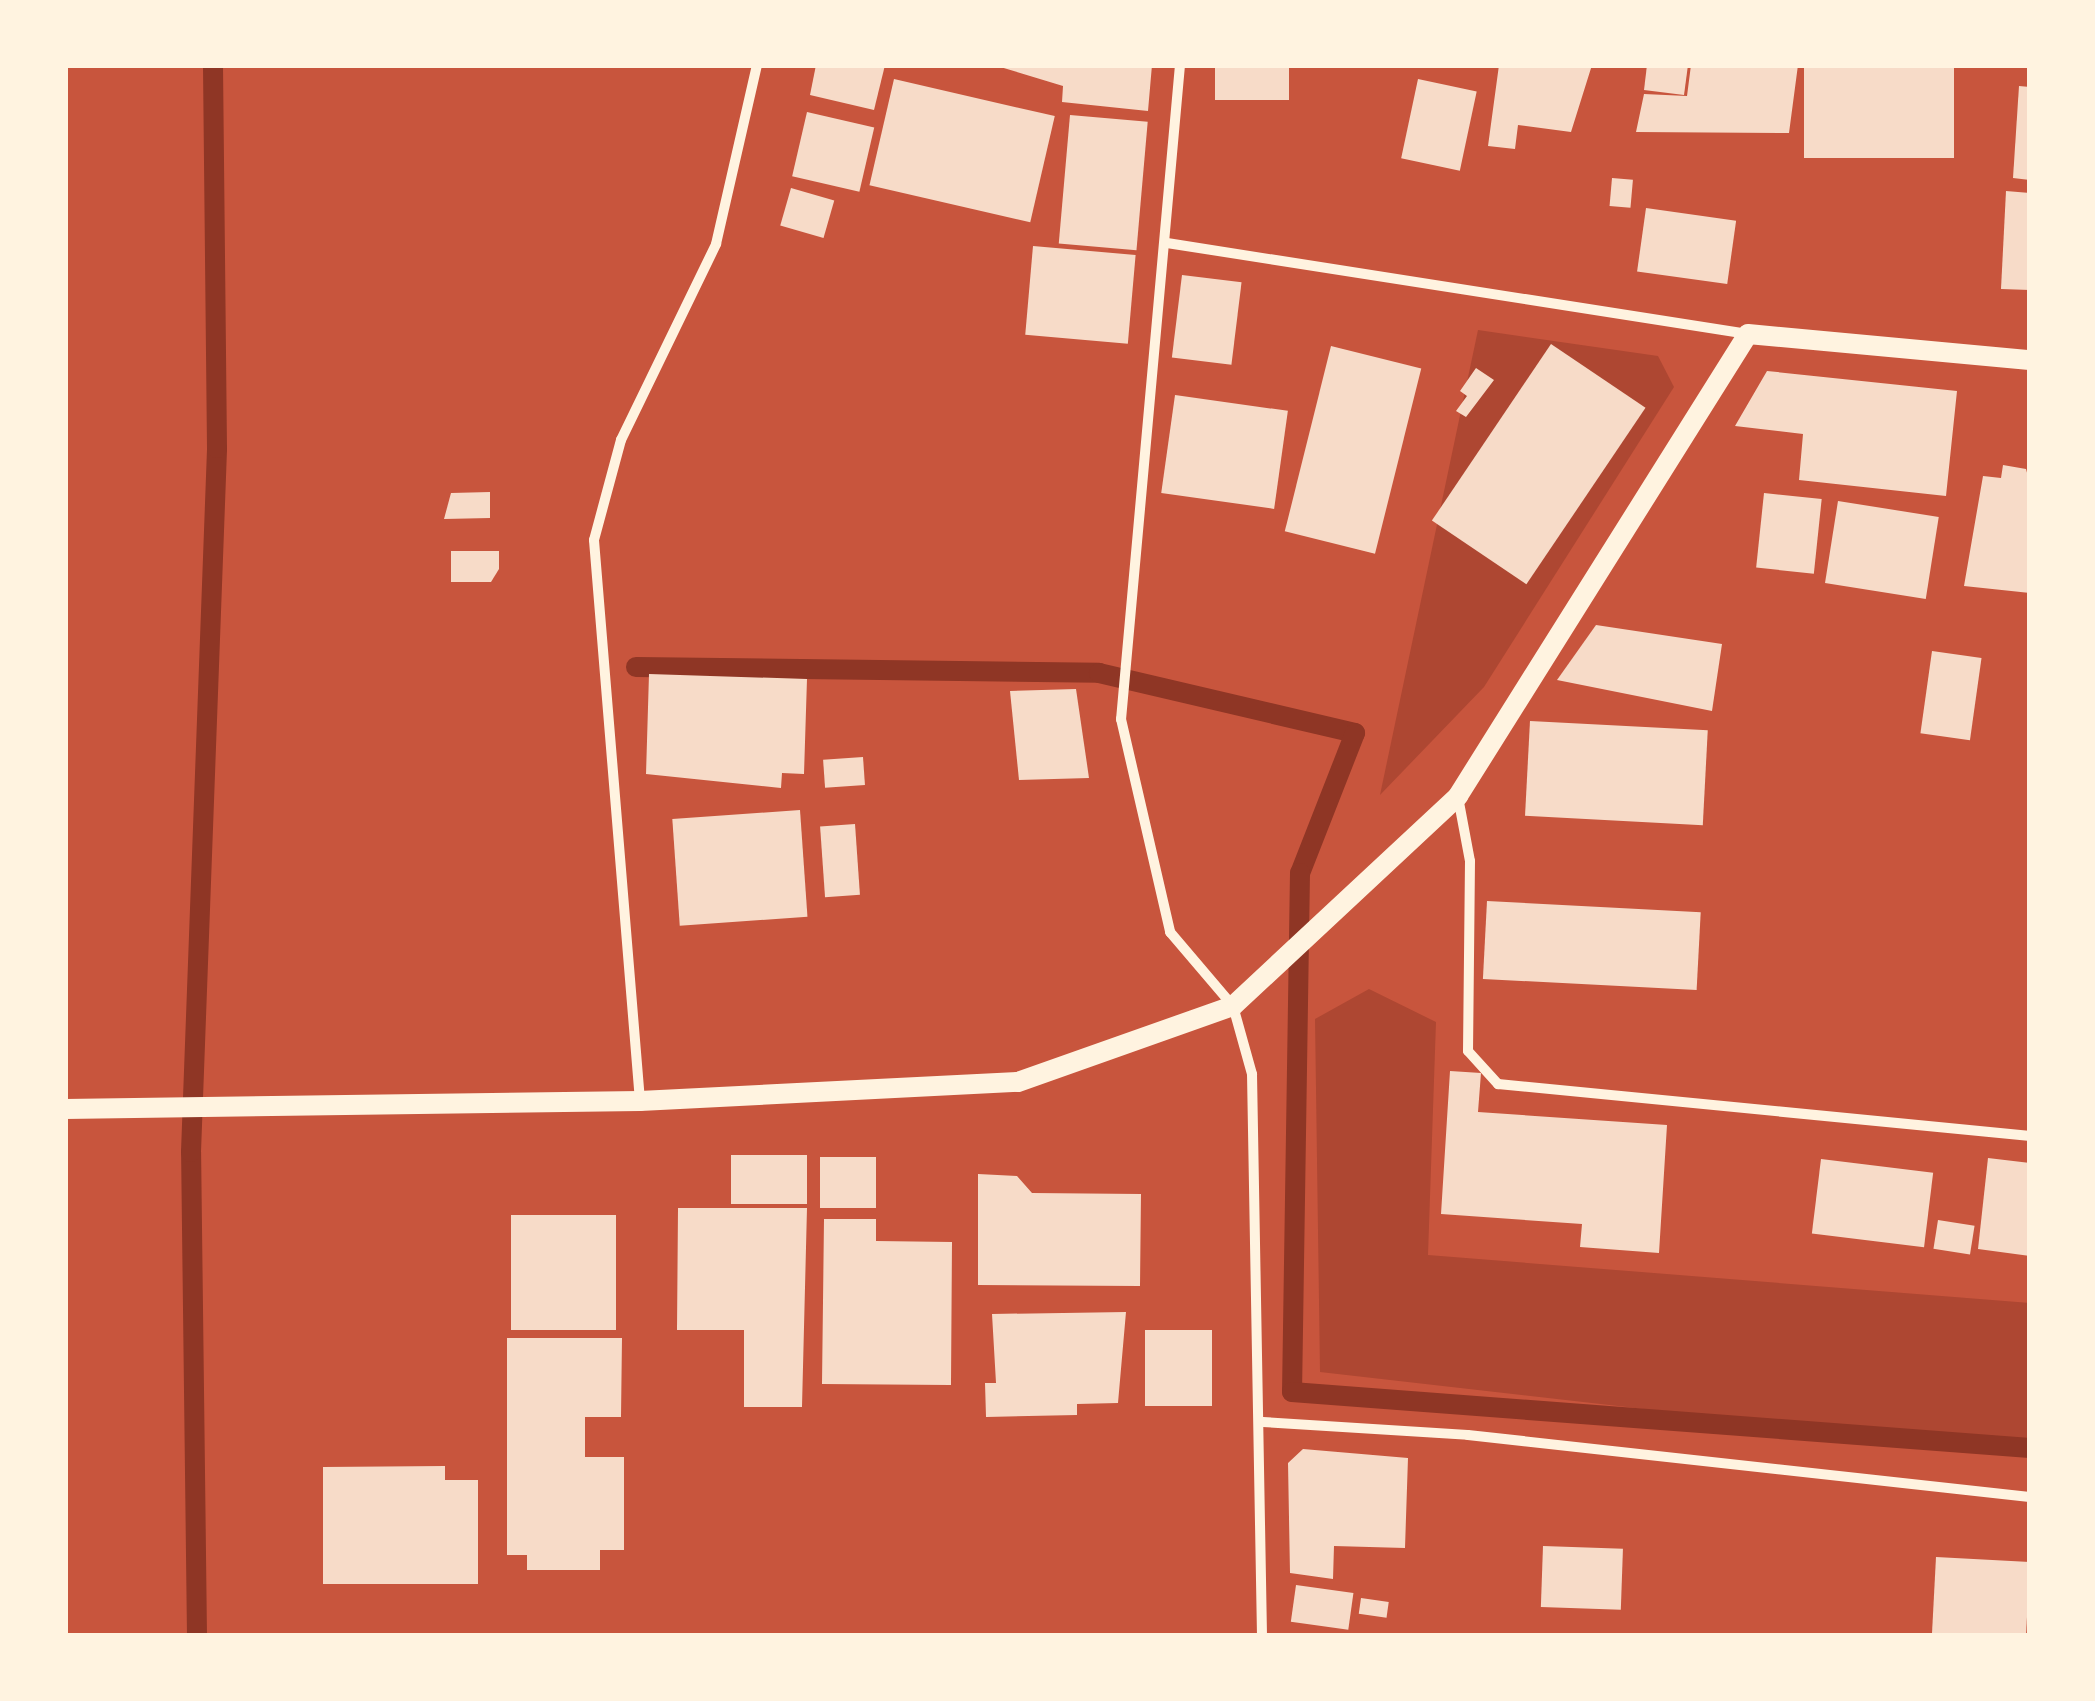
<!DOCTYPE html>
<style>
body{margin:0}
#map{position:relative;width:2095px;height:1701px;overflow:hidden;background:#c8553d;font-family:"Source Sans 3",sans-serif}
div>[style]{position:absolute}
.green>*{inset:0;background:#ae4732}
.stream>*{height:20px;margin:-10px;padding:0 10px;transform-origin:10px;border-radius:10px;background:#8f3625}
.building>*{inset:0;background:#f7dbc8;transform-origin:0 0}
.minor>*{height:10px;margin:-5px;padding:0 5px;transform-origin:5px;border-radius:5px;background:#fff3e0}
.secondary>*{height:20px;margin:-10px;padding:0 10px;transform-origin:10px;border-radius:10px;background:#fff3e0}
span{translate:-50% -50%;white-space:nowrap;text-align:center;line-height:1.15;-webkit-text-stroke:8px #fff3e0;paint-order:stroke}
.frame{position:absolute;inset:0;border:68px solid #fff3e0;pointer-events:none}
</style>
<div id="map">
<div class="green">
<div style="clip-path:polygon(1478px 330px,1658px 356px,1674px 387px,1484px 687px,1380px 795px)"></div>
<div style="clip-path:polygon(1369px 989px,1436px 1022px,1428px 1255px,2030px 1303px,2030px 1453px,1320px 1372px,1315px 1019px)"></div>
</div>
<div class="stream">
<div style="left:636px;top:667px;width:463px;rotate:0.7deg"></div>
<div style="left:1099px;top:673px;width:263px;rotate:13.2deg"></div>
<div style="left:1355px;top:733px;width:150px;rotate:111.4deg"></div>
<div style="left:1300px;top:873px;width:519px;rotate:90.88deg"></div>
<div style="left:1292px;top:1392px;width:740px;rotate:4.34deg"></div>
<div style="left:197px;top:1636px;width:484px;rotate:-90.7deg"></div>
<div style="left:191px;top:1152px;width:704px;rotate:-87.88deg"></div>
<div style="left:217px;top:448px;width:383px;rotate:-90.6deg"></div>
</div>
<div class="building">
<div style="clip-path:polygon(816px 65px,885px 65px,874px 110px,810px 95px)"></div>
<div style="clip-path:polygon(1152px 65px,1148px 111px,1062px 102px,1063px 86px,997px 66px)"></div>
<div style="left:1215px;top:65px;width:74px;height:35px"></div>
<div style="clip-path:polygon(1499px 65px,1592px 65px,1571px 132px,1518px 125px,1515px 149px,1488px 146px)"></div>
<div style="clip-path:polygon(1647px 65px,1688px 65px,1684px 95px,1644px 90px)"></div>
<div style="clip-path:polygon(1691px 65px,1798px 65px,1789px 133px,1636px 132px,1644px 94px,1687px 96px)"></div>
<div style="left:1804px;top:65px;width:150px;height:93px"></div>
<div style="left:894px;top:79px;width:165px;height:109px;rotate:13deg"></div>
<div style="left:1418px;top:79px;width:60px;height:81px;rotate:12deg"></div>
<div style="clip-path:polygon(2019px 86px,2030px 87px,2030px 180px,2013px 178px)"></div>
<div style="left:807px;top:112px;width:69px;height:66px;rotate:13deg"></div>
<div style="left:1070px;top:115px;width:78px;height:129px;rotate:5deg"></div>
<div style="left:1612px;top:178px;width:21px;height:28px;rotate:5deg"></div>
<div style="left:791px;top:188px;width:45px;height:39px;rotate:16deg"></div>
<div style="clip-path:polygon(2006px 191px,2030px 193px,2030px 290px,2001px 289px)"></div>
<div style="left:1646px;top:208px;width:91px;height:64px;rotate:8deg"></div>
<div style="left:1033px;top:246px;width:103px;height:89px;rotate:5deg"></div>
<div style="left:1182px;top:275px;width:60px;height:83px;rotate:7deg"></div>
<div style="left:1551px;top:344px;width:114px;height:213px;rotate:34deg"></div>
<div style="left:1331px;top:346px;width:93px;height:191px;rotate:14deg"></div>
<div style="clip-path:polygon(1476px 368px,1494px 380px,1466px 417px,1456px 411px,1467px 396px,1460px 391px)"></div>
<div style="clip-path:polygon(1767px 371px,1957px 391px,1946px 496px,1799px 480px,1803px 434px,1735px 426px)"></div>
<div style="left:1175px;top:395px;width:114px;height:99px;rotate:8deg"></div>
<div style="clip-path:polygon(2003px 465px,2026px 469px,2030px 484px,2030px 593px,1964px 586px,1983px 476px,2001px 478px)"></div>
<div style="clip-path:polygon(490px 492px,490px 518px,444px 519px,451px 493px)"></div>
<div style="left:1764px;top:493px;width:58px;height:75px;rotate:6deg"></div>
<div style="left:1838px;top:501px;width:102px;height:83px;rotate:9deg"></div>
<div style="clip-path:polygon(451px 551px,499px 551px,499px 569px,491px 582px,451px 582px)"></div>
<div style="clip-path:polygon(1596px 625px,1722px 644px,1712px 711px,1557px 680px)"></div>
<div style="left:1932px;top:651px;width:50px;height:83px;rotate:8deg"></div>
<div style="clip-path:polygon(649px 674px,807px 679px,804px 774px,782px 773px,781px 788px,646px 774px)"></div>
<div style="clip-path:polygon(1076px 689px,1089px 778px,1019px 780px,1010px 691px)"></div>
<div style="left:1530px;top:721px;width:178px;height:95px;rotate:3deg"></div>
<div style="left:863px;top:757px;width:28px;height:40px;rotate:86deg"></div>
<div style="left:800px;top:810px;width:107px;height:128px;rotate:86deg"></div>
<div style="left:855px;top:824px;width:71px;height:35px;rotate:86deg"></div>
<div style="left:1487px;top:901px;width:214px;height:78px;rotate:3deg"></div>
<div style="clip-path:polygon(1450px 1071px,1481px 1073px,1478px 1112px,1667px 1125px,1659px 1253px,1580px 1247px,1582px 1224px,1441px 1214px)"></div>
<div style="left:731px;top:1155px;width:76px;height:49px"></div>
<div style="left:820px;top:1157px;width:56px;height:51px"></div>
<div style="clip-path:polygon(1988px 1158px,2030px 1163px,2030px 1256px,1978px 1249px)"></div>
<div style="left:1821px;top:1159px;width:113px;height:75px;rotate:7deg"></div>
<div style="clip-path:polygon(978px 1174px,1017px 1176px,1032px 1193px,1141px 1194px,1140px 1286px,978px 1285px)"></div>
<div style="clip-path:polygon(678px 1208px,807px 1208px,802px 1407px,744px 1407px,744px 1330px,677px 1330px)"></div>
<div style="left:511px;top:1215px;width:105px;height:115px"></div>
<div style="clip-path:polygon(824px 1219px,876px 1219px,876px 1241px,952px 1242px,951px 1385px,822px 1384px)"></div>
<div style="left:1938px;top:1220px;width:37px;height:29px;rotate:9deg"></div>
<div style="clip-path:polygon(1126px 1312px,1118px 1403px,1077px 1404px,1077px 1415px,986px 1417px,985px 1383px,996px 1383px,992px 1314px)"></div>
<div style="left:1212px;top:1330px;width:76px;height:67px;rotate:90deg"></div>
<div style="clip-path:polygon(507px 1338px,622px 1338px,621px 1417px,585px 1417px,585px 1457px,624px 1457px,624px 1550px,600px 1550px,600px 1570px,527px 1570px,527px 1555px,507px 1555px)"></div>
<div style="clip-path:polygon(1303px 1449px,1408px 1458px,1405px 1548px,1334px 1546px,1333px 1579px,1290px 1573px,1288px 1463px)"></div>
<div style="clip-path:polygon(445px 1466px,445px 1480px,478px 1480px,478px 1584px,323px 1584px,323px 1467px)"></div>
<div style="left:1543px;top:1546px;width:80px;height:61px;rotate:2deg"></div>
<div style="left:1936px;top:1557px;width:94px;height:79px;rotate:3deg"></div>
<div style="left:1296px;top:1585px;width:58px;height:37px;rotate:8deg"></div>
<div style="left:1361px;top:1598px;width:28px;height:16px;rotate:8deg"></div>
</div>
<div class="minor">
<div style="left:1180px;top:65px;width:657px;rotate:95.15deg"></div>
<div style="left:1121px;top:719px;width:219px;rotate:77deg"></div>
<div style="left:1170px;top:932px;width:97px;rotate:49.6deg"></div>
<div style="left:1233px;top:1006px;width:71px;rotate:74.4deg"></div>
<div style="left:1252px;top:1074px;width:562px;rotate:88.98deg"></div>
<div style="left:1167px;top:243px;width:588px;rotate:8.9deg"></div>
<div style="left:1458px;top:797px;width:65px;rotate:79.4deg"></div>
<div style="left:1470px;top:861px;width:190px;rotate:90.6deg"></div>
<div style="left:1468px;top:1051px;width:45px;rotate:47.7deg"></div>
<div style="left:1498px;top:1084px;width:535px;rotate:5.58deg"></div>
<div style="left:640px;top:1101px;width:563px;rotate:-94.69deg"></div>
<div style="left:594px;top:540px;width:104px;rotate:-74.9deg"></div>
<div style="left:621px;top:440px;width:218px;rotate:-64.1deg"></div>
<div style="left:716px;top:244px;width:184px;rotate:-77.1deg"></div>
<div style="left:1263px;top:1422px;width:205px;rotate:3.6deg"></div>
<div style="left:1468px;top:1435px;width:565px;rotate:6.3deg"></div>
</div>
<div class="secondary">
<div style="left:65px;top:1109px;width:575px;rotate:-0.8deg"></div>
<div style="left:640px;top:1101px;width:378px;rotate:-2.9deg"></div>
<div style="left:1018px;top:1082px;width:228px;rotate:-19.5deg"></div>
<div style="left:1233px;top:1006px;width:308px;rotate:-43deg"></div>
<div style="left:1458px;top:796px;width:545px;rotate:-57.88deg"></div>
<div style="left:1748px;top:334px;width:283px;rotate:5.3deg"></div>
</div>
<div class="frame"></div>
</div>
